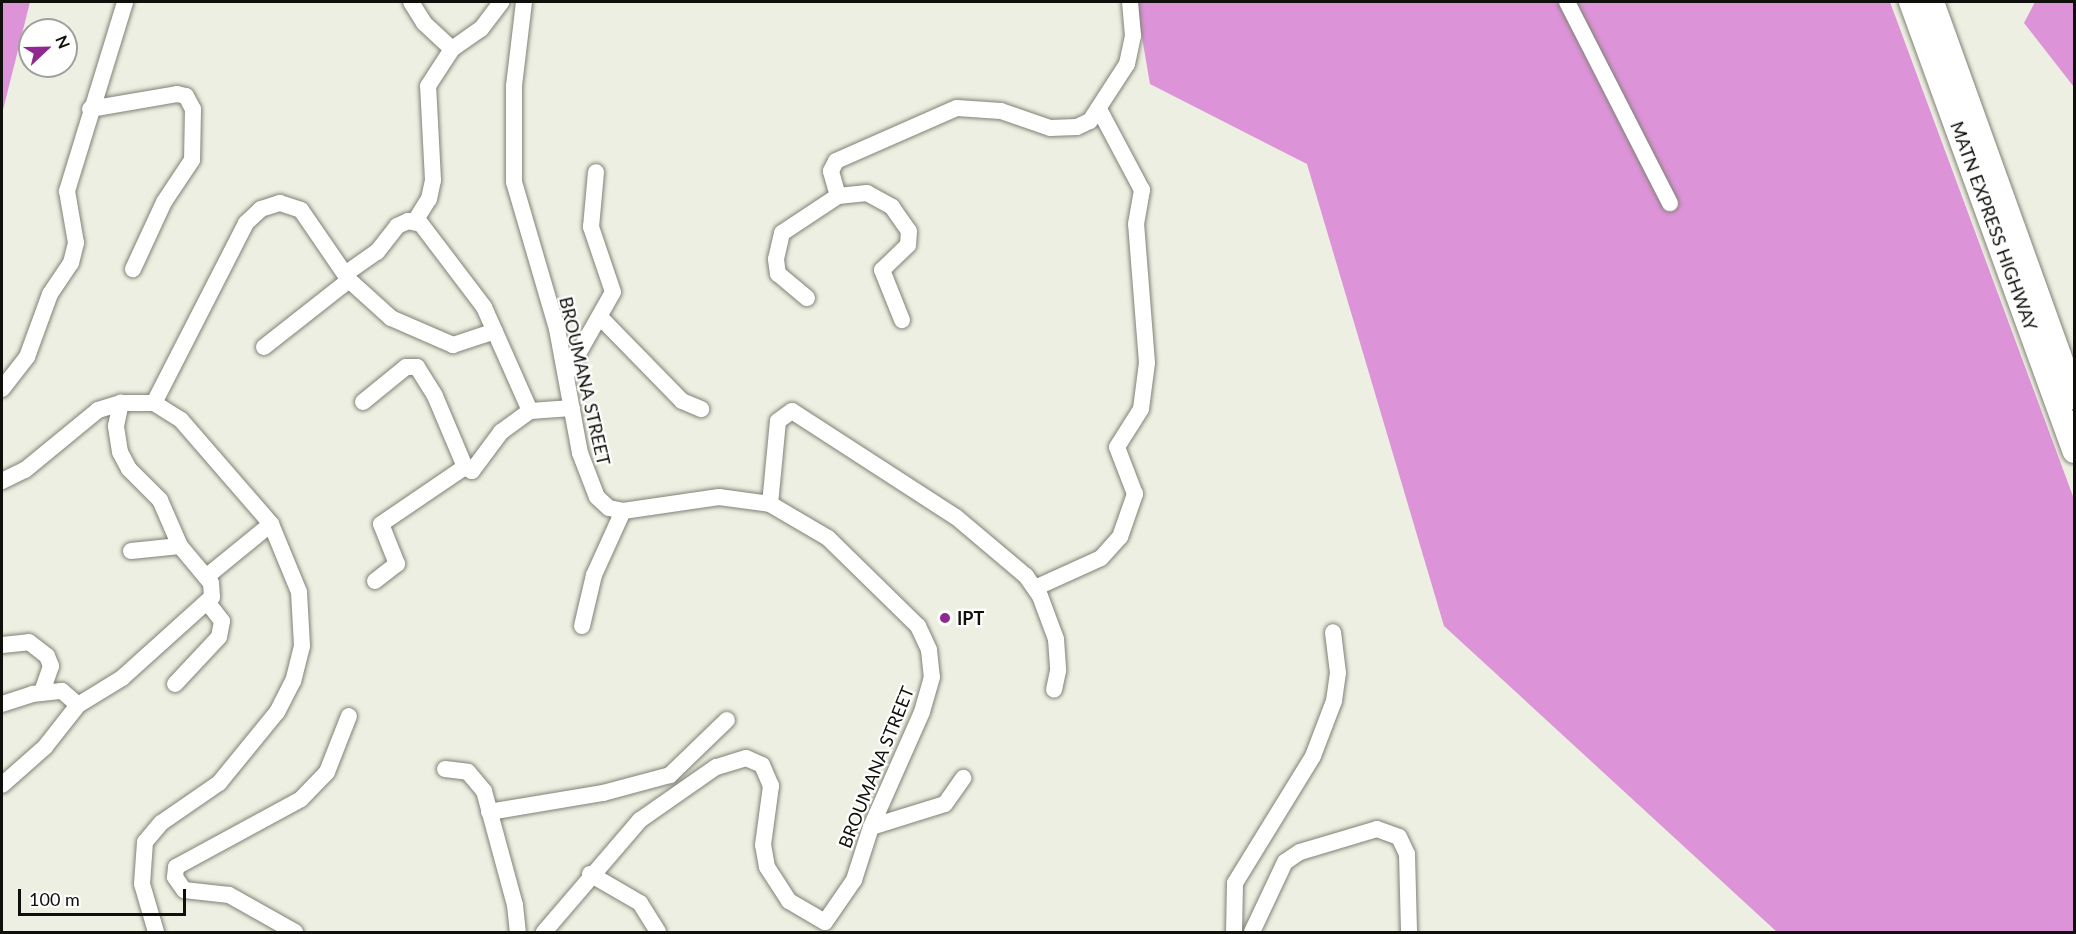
<!DOCTYPE html>
<style>
body{margin:0}
#map{position:relative;width:2076px;height:934px;overflow:hidden;background:#edefe2;font-family:Lato,sans-serif}
div>[style]{position:absolute}
.forest>*{inset:0;background:#dc93d8}
.roads{filter:drop-shadow(0 0 2px #808175) drop-shadow(0 0 2px #808175)}
.minor>*{height:16px;margin:-8px;padding:0 8px;transform-origin:8px;border-radius:8px;background:#fff}
.highway>*{height:24px;margin:-12px;padding:0 12px;transform-origin:12px;border-radius:12px;background:#fff}
.dots>*{width:16px;height:16px;translate:-50% -50%;box-sizing:border-box;border:3px solid #fff;border-radius:50%}
span{translate:-50% -50%;white-space:nowrap;text-align:center;line-height:1.15;-webkit-text-stroke:4.5px #fff;paint-order:stroke}
.street-label{font-size:18px;color:#0f0f0b}
.poi-label{font-size:18px;color:#0f0f0b;font-weight:700}
.left{translate:0 -50%;text-align:left}
.frame{position:absolute;inset:0;border:3px solid #0f0f0b;pointer-events:none}
.north{position:absolute;left:18px;top:18px;width:60px;height:60px;box-sizing:border-box;background:#fff;border:2px solid #9f9f9d;border-radius:50%;rotate:68deg;font-size:16px;font-weight:700;line-height:24px;text-align:center;color:#0f0f0b}
.north::after{content:'';display:block;margin:auto;width:21px;height:27px;background:#90298f;clip-path:polygon(50% 0,100% 100%,50% 72%,0 100%)}
.scale{position:absolute;left:18px;top:889px;width:168px;height:27px;box-sizing:border-box;border:3px solid #0f0f0b;border-top:0;padding-left:8px;font-size:18px;line-height:21px;white-space:nowrap;color:#0f0f0b;-webkit-text-stroke:4px #fff;paint-order:stroke}
</style>
<div id="map">
<div class="forest">
<div style="clip-path:polygon(2px 2px,30px 2px,2px 114px)"></div>
<div style="clip-path:polygon(1136px 2px,1890px 2px,2074px 499px,2074px 932px,1777px 932px,1444px 626px,1307px 164px,1150px 84px)"></div>
<div style="clip-path:polygon(2035px 2px,2074px 2px,2074px 87px,2024px 23px)"></div>
</div>
<div class="roads">
<div class="minor">
<div style="left:411px;top:2px;width:25px;rotate:58deg"></div>
<div style="left:424px;top:23px;width:38px;rotate:43deg"></div>
<div style="left:524px;top:2px;width:85px;rotate:96.8deg"></div>
<div style="left:514px;top:86px;width:96px;rotate:90deg"></div>
<div style="left:514px;top:182px;width:153px;rotate:73.7deg"></div>
<div style="left:557px;top:329px;width:126px;rotate:79.5deg"></div>
<div style="left:580px;top:453px;width:47px;rotate:68.9deg"></div>
<div style="left:597px;top:497px;width:16px;rotate:43deg"></div>
<div style="left:609px;top:508px;width:14px;rotate:12deg"></div>
<div style="left:623px;top:511px;width:97px;rotate:-8.3deg"></div>
<div style="left:719px;top:497px;width:51px;rotate:7.8deg"></div>
<div style="left:770px;top:504px;width:67px;rotate:30.4deg"></div>
<div style="left:828px;top:538px;width:126px;rotate:44.4deg"></div>
<div style="left:918px;top:626px;width:26px;rotate:65deg"></div>
<div style="left:929px;top:650px;width:27px;rotate:84deg"></div>
<div style="left:932px;top:677px;width:36px;rotate:106deg"></div>
<div style="left:922px;top:712px;width:126px;rotate:113.9deg"></div>
<div style="left:871px;top:827px;width:56px;rotate:107.8deg"></div>
<div style="left:854px;top:880px;width:51px;rotate:124.6deg"></div>
<div style="left:825px;top:922px;width:42px;rotate:-149.7deg"></div>
<div style="left:789px;top:901px;width:40px;rotate:-122.9deg"></div>
<div style="left:767px;top:867px;width:22px;rotate:-100deg"></div>
<div style="left:763px;top:845px;width:60px;rotate:-82.3deg"></div>
<div style="left:771px;top:786px;width:23px;rotate:-113deg"></div>
<div style="left:762px;top:765px;width:17px;rotate:-156deg"></div>
<div style="left:746px;top:758px;width:31px;rotate:163deg"></div>
<div style="left:716px;top:767px;width:93px;rotate:145.1deg"></div>
<div style="left:640px;top:820px;width:148px;rotate:130.6deg"></div>
<div style="left:1567px;top:2px;width:226px;rotate:62.9deg"></div>
<div style="left:90px;top:109px;width:88px;rotate:-9.8deg"></div>
<div style="left:177px;top:94px;width:9px;rotate:13deg"></div>
<div style="left:186px;top:96px;width:15px;rotate:62deg"></div>
<div style="left:193px;top:109px;width:51px;rotate:91.1deg"></div>
<div style="left:192px;top:160px;width:50px;rotate:123.7deg"></div>
<div style="left:164px;top:202px;width:74px;rotate:114.8deg"></div>
<div style="left:838px;top:196px;width:26px;rotate:-106deg"></div>
<div style="left:831px;top:171px;width:11px;rotate:-63deg"></div>
<div style="left:836px;top:161px;width:132px;rotate:-23.7deg"></div>
<div style="left:957px;top:108px;width:44px;rotate:3.9deg"></div>
<div style="left:1001px;top:111px;width:52px;rotate:19.1deg"></div>
<div style="left:1050px;top:128px;width:27px;rotate:-2deg"></div>
<div style="left:1077px;top:127px;width:14px;rotate:-25deg"></div>
<div style="left:1090px;top:121px;width:68px;rotate:-57deg"></div>
<div style="left:1127px;top:64px;width:29px;rotate:-78deg"></div>
<div style="left:1133px;top:36px;width:34px;rotate:-95deg"></div>
<div style="left:415px;top:221px;width:26px;rotate:-58deg"></div>
<div style="left:429px;top:199px;width:19px;rotate:-78deg"></div>
<div style="left:433px;top:180px;width:94px;rotate:-93deg"></div>
<div style="left:428px;top:86px;width:44px;rotate:-57deg"></div>
<div style="left:452px;top:49px;width:35px;rotate:-35deg"></div>
<div style="left:481px;top:29px;width:34px;rotate:-53deg"></div>
<div style="left:345px;top:274px;width:39px;rotate:-35deg"></div>
<div style="left:377px;top:252px;width:33px;rotate:-52deg"></div>
<div style="left:397px;top:226px;width:12px;rotate:-24deg"></div>
<div style="left:408px;top:221px;width:13px;rotate:13deg"></div>
<div style="left:421px;top:224px;width:104px;rotate:52.8deg"></div>
<div style="left:484px;top:307px;width:114px;rotate:66.1deg"></div>
<div style="left:807px;top:298px;width:38px;rotate:-140deg"></div>
<div style="left:778px;top:274px;width:15px;rotate:-98deg"></div>
<div style="left:776px;top:259px;width:27px;rotate:-77deg"></div>
<div style="left:782px;top:233px;width:67px;rotate:-33.5deg"></div>
<div style="left:838px;top:196px;width:29px;rotate:-6deg"></div>
<div style="left:867px;top:193px;width:29px;rotate:29deg"></div>
<div style="left:892px;top:207px;width:29px;rotate:55deg"></div>
<div style="left:909px;top:231px;width:14px;rotate:94deg"></div>
<div style="left:908px;top:245px;width:36px;rotate:136deg"></div>
<div style="left:882px;top:270px;width:54px;rotate:68.2deg"></div>
<div style="left:601px;top:318px;width:116px;rotate:45.7deg"></div>
<div style="left:682px;top:401px;width:21px;rotate:23deg"></div>
<div style="left:264px;top:347px;width:108px;rotate:-38.2deg"></div>
<div style="left:566px;top:375px;width:95px;rotate:-60.5deg"></div>
<div style="left:613px;top:292px;width:69px;rotate:-108.7deg"></div>
<div style="left:591px;top:227px;width:55px;rotate:-84.8deg"></div>
<div style="left:2px;top:389px;width:41px;rotate:-52deg"></div>
<div style="left:27px;top:357px;width:67px;rotate:-69.9deg"></div>
<div style="left:50px;top:294px;width:37px;rotate:-56deg"></div>
<div style="left:71px;top:263px;width:21px;rotate:-76deg"></div>
<div style="left:76px;top:243px;width:53px;rotate:-99.8deg"></div>
<div style="left:67px;top:191px;width:198px;rotate:-72.9deg"></div>
<div style="left:363px;top:402px;width:55px;rotate:-39.1deg"></div>
<div style="left:406px;top:367px;width:11px"></div>
<div style="left:417px;top:367px;width:34px;rotate:58deg"></div>
<div style="left:435px;top:396px;width:77px;rotate:67.1deg"></div>
<div style="left:465px;top:467px;width:8px;rotate:30deg"></div>
<div style="left:472px;top:471px;width:49px;rotate:-53.4deg"></div>
<div style="left:501px;top:432px;width:36px;rotate:-36deg"></div>
<div style="left:530px;top:411px;width:42px;rotate:-4.1deg"></div>
<div style="left:154px;top:403px;width:202px;rotate:-62.9deg"></div>
<div style="left:246px;top:223px;width:21px;rotate:-43deg"></div>
<div style="left:261px;top:209px;width:20px;rotate:-18deg"></div>
<div style="left:280px;top:203px;width:22px;rotate:18deg"></div>
<div style="left:301px;top:210px;width:85px;rotate:55.6deg"></div>
<div style="left:349px;top:280px;width:57px;rotate:42.1deg"></div>
<div style="left:391px;top:318px;width:68px;rotate:23.5deg"></div>
<div style="left:453px;top:345px;width:44px;rotate:-18.4deg"></div>
<div style="left:2px;top:481px;width:25px;rotate:-26deg"></div>
<div style="left:25px;top:470px;width:94px;rotate:-39.4deg"></div>
<div style="left:98px;top:410px;width:24px;rotate:-17deg"></div>
<div style="left:121px;top:403px;width:33px"></div>
<div style="left:154px;top:403px;width:32px;rotate:32deg"></div>
<div style="left:181px;top:420px;width:138px;rotate:49.1deg"></div>
<div style="left:271px;top:524px;width:74px;rotate:67.6deg"></div>
<div style="left:299px;top:592px;width:54px;rotate:86.8deg"></div>
<div style="left:302px;top:646px;width:36px;rotate:104deg"></div>
<div style="left:293px;top:681px;width:35px;rotate:117deg"></div>
<div style="left:277px;top:712px;width:92px;rotate:129.2deg"></div>
<div style="left:219px;top:783px;width:70px;rotate:145.4deg"></div>
<div style="left:161px;top:823px;width:25px;rotate:130deg"></div>
<div style="left:145px;top:842px;width:42px;rotate:94.1deg"></div>
<div style="left:142px;top:884px;width:50px;rotate:73.7deg"></div>
<div style="left:770px;top:504px;width:83px;rotate:-84.5deg"></div>
<div style="left:778px;top:421px;width:17px;rotate:-36deg"></div>
<div style="left:792px;top:411px;width:195px;rotate:32.9deg"></div>
<div style="left:956px;top:517px;width:92px;rotate:40.1deg"></div>
<div style="left:1026px;top:576px;width:24px;rotate:55deg"></div>
<div style="left:1040px;top:596px;width:46px;rotate:69.6deg"></div>
<div style="left:1056px;top:639px;width:32px;rotate:86deg"></div>
<div style="left:1058px;top:671px;width:19px;rotate:102deg"></div>
<div style="left:131px;top:551px;width:49px;rotate:-5.8deg"></div>
<div style="left:206px;top:577px;width:84px;rotate:-39.2deg"></div>
<div style="left:375px;top:581px;width:28px;rotate:-38deg"></div>
<div style="left:397px;top:564px;width:43px;rotate:-111.8deg"></div>
<div style="left:381px;top:524px;width:102px;rotate:-34.2deg"></div>
<div style="left:1035px;top:588px;width:72px;rotate:-24.4deg"></div>
<div style="left:1101px;top:558px;width:28px;rotate:-48deg"></div>
<div style="left:1120px;top:537px;width:46px;rotate:-70.8deg"></div>
<div style="left:1135px;top:494px;width:50px;rotate:-111deg"></div>
<div style="left:1117px;top:447px;width:45px;rotate:-57.7deg"></div>
<div style="left:1141px;top:409px;width:46px;rotate:-82.6deg"></div>
<div style="left:1147px;top:363px;width:139px;rotate:-94.5deg"></div>
<div style="left:1136px;top:224px;width:35px;rotate:-80deg"></div>
<div style="left:1142px;top:190px;width:92px;rotate:-118deg"></div>
<div style="left:582px;top:626px;width:52px;rotate:-76.8deg"></div>
<div style="left:594px;top:575px;width:70px;rotate:-65.6deg"></div>
<div style="left:2px;top:645px;width:27px;rotate:-6deg"></div>
<div style="left:29px;top:642px;width:23px;rotate:38deg"></div>
<div style="left:47px;top:656px;width:11px;rotate:68deg"></div>
<div style="left:51px;top:666px;width:28px;rotate:109deg"></div>
<div style="left:175px;top:684px;width:64px;rotate:-46.9deg"></div>
<div style="left:219px;top:637px;width:16px;rotate:-79deg"></div>
<div style="left:222px;top:621px;width:23px;rotate:-128deg"></div>
<div style="left:2px;top:704px;width:32px;rotate:-18deg"></div>
<div style="left:32px;top:694px;width:30px;rotate:-6deg"></div>
<div style="left:62px;top:691px;width:21px;rotate:41deg"></div>
<div style="left:78px;top:705px;width:53px;rotate:128.2deg"></div>
<div style="left:45px;top:747px;width:57px;rotate:138.5deg"></div>
<div style="left:78px;top:705px;width:52px;rotate:-31.5deg"></div>
<div style="left:122px;top:678px;width:121px;rotate:-42deg"></div>
<div style="left:212px;top:597px;width:14px;rotate:-94deg"></div>
<div style="left:211px;top:583px;width:48px;rotate:-130deg"></div>
<div style="left:180px;top:546px;width:50px;rotate:-113.5deg"></div>
<div style="left:160px;top:500px;width:44px;rotate:-135deg"></div>
<div style="left:129px;top:469px;width:19px;rotate:-118deg"></div>
<div style="left:120px;top:452px;width:26px;rotate:-99deg"></div>
<div style="left:116px;top:426px;width:24px;rotate:-78deg"></div>
<div style="left:445px;top:769px;width:23px;rotate:7deg"></div>
<div style="left:468px;top:772px;width:25px;rotate:50deg"></div>
<div style="left:484px;top:791px;width:118px;rotate:74.8deg"></div>
<div style="left:515px;top:905px;width:27px;rotate:84deg"></div>
<div style="left:489px;top:812px;width:116px;rotate:-9.5deg"></div>
<div style="left:603px;top:793px;width:69px;rotate:-15deg"></div>
<div style="left:670px;top:775px;width:79px;rotate:-44deg"></div>
<div style="left:871px;top:827px;width:77px;rotate:-17.3deg"></div>
<div style="left:945px;top:804px;width:32px;rotate:-55deg"></div>
<div style="left:590px;top:874px;width:58px;rotate:30.1deg"></div>
<div style="left:640px;top:903px;width:34px;rotate:58deg"></div>
<div style="left:295px;top:932px;width:76px;rotate:-150.7deg"></div>
<div style="left:229px;top:895px;width:45px;rotate:-173.7deg"></div>
<div style="left:184px;top:890px;width:16px;rotate:-125deg"></div>
<div style="left:175px;top:877px;width:10px;rotate:-84deg"></div>
<div style="left:176px;top:867px;width:142px;rotate:-28.5deg"></div>
<div style="left:301px;top:799px;width:37px;rotate:-46deg"></div>
<div style="left:327px;top:772px;width:60px;rotate:-68.6deg"></div>
<div style="left:1234px;top:932px;width:49px;rotate:-88.8deg"></div>
<div style="left:1235px;top:883px;width:149px;rotate:-58.4deg"></div>
<div style="left:1313px;top:756px;width:59px;rotate:-69.1deg"></div>
<div style="left:1334px;top:701px;width:28px;rotate:-82deg"></div>
<div style="left:1338px;top:673px;width:41px;rotate:-97deg"></div>
<div style="left:1252px;top:932px;width:77px;rotate:-64.8deg"></div>
<div style="left:1285px;top:862px;width:18px;rotate:-34deg"></div>
<div style="left:1300px;top:852px;width:80px;rotate:-16.6deg"></div>
<div style="left:1377px;top:829px;width:23px;rotate:20deg"></div>
<div style="left:1399px;top:837px;width:19px;rotate:65deg"></div>
<div style="left:1407px;top:854px;width:78px;rotate:88.5deg"></div>
</div>
<div class="highway">
<div style="left:1911px;top:2px;width:478px;rotate:70deg"></div>
<div style="left:1932px;top:2px;width:420px;rotate:70.2deg"></div>
</div>
</div>
<div class="dots">
<div style="left:945px;top:618px;background:#90298f"></div>
</div>
<div class="street-label">
<span style="left:1994px;top:226px;rotate:70deg">MATN EXPRESS HIGHWAY</span>
<span style="left:585px;top:381px;rotate:77deg">BROUMANA STREET</span>
<span style="left:876px;top:767px;rotate:-68deg">BROUMANA STREET</span>
</div>
<div class="poi-label">
<span class="left" style="left:957px;top:618px">IPT</span>
</div>
<div class="frame"></div>
<div class="north">N</div>
<div class="scale">100 m</div>
</div>
